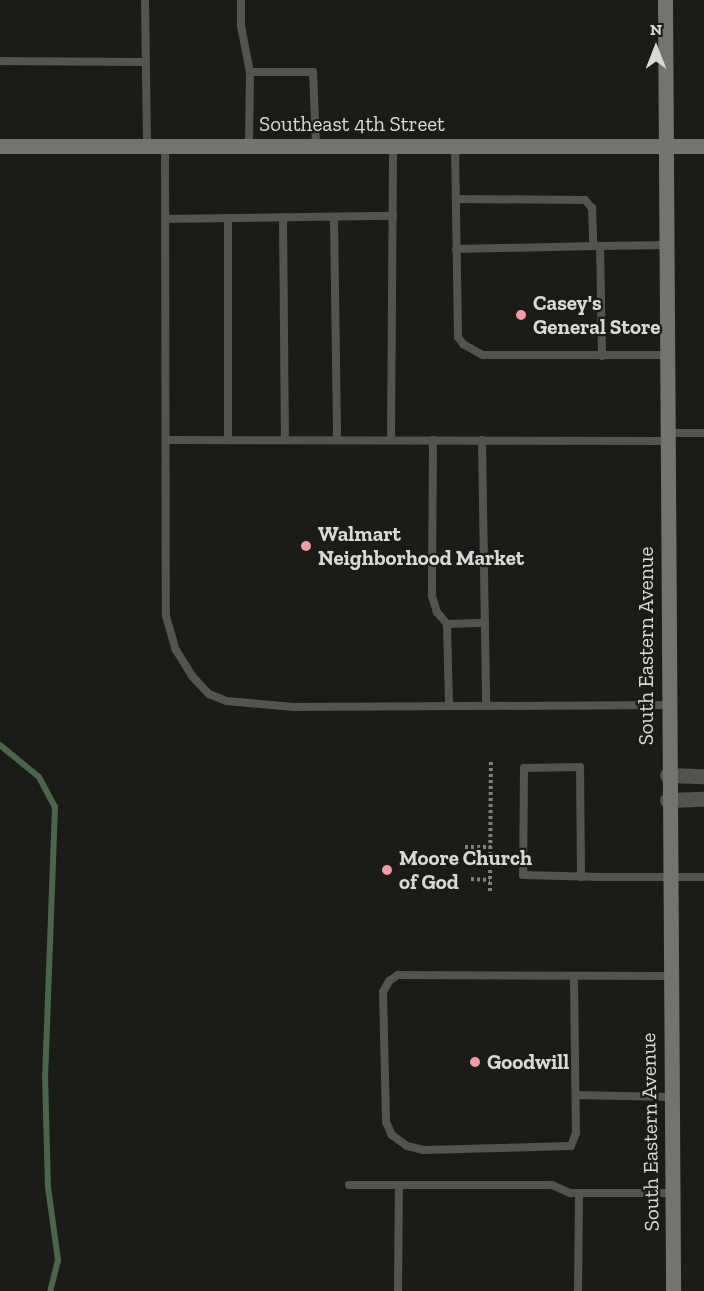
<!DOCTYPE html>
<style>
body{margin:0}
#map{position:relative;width:704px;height:1291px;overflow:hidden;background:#1b1b18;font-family:"Zilla Slab",serif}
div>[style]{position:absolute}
.stream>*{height:6px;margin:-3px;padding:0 3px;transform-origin:3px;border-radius:3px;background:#4a664a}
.path>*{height:4px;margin-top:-2px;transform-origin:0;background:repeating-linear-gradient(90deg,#80807d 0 3px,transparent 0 6px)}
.lane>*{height:8px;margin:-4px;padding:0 4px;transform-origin:4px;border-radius:4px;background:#535452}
.street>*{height:15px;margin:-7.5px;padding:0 7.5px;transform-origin:7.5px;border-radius:7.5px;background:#535452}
.secondary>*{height:15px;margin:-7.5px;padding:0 7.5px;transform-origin:7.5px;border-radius:7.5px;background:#737472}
.dots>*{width:16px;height:16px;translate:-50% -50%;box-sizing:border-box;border:3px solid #1b1b18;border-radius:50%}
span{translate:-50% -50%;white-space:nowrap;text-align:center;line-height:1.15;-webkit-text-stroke:4.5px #1b1b18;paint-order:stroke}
.street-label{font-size:21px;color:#d8d8d6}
.poi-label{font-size:21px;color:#d8d8d6;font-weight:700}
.left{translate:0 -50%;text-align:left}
.north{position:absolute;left:626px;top:18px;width:60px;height:60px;-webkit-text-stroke:4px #1b1b18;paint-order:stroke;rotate:0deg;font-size:16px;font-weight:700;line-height:24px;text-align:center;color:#d8d8d6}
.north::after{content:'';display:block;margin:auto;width:21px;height:27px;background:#d8d8d6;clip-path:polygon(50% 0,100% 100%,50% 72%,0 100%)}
</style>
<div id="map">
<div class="stream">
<div style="left:0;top:745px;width:50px;rotate:39.4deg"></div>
<div style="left:39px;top:777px;width:34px;rotate:62deg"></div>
<div style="left:55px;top:807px;width:267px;rotate:92.1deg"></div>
<div style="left:45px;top:1074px;width:113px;rotate:88.5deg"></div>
<div style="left:48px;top:1187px;width:74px;rotate:82.2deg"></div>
<div style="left:58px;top:1260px;width:32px;rotate:104deg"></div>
</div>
<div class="path">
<div style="left:465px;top:847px;width:26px"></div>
<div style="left:471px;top:879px;width:19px;rotate:3deg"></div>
<div style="left:490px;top:891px;width:131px;rotate:-89.6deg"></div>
</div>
<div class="lane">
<div style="left:145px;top:0;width:146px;rotate:89.2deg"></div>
<div style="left:241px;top:0;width:26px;rotate:90deg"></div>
<div style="left:241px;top:26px;width:47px;rotate:78.9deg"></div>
<div style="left:250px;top:72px;width:73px;rotate:90.8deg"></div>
<div style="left:0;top:61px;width:144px;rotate:0.4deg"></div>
<div style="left:250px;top:72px;width:63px"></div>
<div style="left:313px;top:72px;width:73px;rotate:87.6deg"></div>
<div style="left:455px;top:145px;width:192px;rotate:89.1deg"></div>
<div style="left:458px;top:337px;width:9px;rotate:54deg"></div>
<div style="left:463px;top:344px;width:23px;rotate:29deg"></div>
<div style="left:483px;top:355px;width:183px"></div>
<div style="left:165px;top:146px;width:470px;rotate:89.9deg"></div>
<div style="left:166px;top:616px;width:35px;rotate:74deg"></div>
<div style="left:176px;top:650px;width:31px;rotate:58deg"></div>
<div style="left:192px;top:676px;width:25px;rotate:47deg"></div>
<div style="left:209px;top:694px;width:18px;rotate:22deg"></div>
<div style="left:226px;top:701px;width:68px;rotate:5deg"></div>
<div style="left:294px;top:707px;width:373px;rotate:-0.3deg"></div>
<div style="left:456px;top:199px;width:129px;rotate:0.4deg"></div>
<div style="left:585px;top:200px;width:11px;rotate:49deg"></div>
<div style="left:592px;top:208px;width:38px;rotate:88deg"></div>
<div style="left:283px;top:217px;width:223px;rotate:89.5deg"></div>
<div style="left:334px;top:217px;width:223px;rotate:89.2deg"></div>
<div style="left:228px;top:218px;width:222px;rotate:90deg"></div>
<div style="left:165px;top:219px;width:228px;rotate:-0.8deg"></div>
<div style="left:456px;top:249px;width:141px;rotate:-1.2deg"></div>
<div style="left:602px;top:356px;width:110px;rotate:-91deg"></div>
<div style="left:600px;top:246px;width:66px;rotate:-0.9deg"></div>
<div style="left:666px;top:433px;width:38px"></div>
<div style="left:166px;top:440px;width:500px;rotate:0.11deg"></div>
<div style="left:391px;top:440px;width:296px;rotate:-89.6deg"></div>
<div style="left:433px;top:440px;width:156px;rotate:90.4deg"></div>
<div style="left:432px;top:596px;width:17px;rotate:73deg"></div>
<div style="left:437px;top:612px;width:16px;rotate:50deg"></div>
<div style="left:447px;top:624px;width:82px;rotate:88.6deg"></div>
<div style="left:482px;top:440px;width:266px;rotate:89.1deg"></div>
<div style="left:447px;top:624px;width:38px;rotate:-2deg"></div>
<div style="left:581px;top:877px;width:110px;rotate:-90.5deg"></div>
<div style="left:580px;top:767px;width:56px;rotate:179deg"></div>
<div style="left:524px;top:768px;width:107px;rotate:90.5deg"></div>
<div style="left:523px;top:875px;width:77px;rotate:1.5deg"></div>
<div style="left:600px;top:877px;width:104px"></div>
<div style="left:574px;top:977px;width:156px;rotate:89.3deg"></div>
<div style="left:576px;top:1133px;width:14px;rotate:111deg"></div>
<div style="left:571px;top:1146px;width:147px;rotate:178.4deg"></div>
<div style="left:424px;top:1150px;width:17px;rotate:-167deg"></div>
<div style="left:407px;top:1146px;width:19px;rotate:-144deg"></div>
<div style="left:392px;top:1135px;width:14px;rotate:-115deg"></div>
<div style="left:386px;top:1122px;width:130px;rotate:-91.3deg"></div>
<div style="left:383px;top:992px;width:13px;rotate:-61deg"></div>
<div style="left:389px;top:981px;width:11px;rotate:-34deg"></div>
<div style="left:398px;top:975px;width:271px;rotate:0.2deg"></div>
<div style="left:576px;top:1095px;width:94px;rotate:1.2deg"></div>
<div style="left:349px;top:1185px;width:203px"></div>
<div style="left:552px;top:1185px;width:20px;rotate:24deg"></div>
<div style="left:570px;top:1193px;width:101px"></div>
<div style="left:398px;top:1291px;width:106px;rotate:-89.5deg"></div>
<div style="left:578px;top:1291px;width:98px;rotate:-89.4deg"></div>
</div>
<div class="street">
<div style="left:667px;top:775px;width:37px;rotate:2deg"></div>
<div style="left:667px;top:800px;width:37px;rotate:-2deg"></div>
</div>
<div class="secondary">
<div style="left:665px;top:0;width:1291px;rotate:89.64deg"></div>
<div style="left:0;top:146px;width:704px"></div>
</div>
<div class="dots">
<div style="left:521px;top:315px;background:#f39aa7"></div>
<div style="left:306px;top:546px;background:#f39aa7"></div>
<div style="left:387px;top:870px;background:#f39aa7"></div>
<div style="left:475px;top:1062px;background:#f39aa7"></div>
</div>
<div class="street-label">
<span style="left:352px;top:124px">Southeast 4th Street</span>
<span style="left:646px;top:646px;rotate:-90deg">South Eastern Avenue</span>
<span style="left:650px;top:1132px;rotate:-91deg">South Eastern Avenue</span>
</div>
<div class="poi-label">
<span class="left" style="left:533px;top:315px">Casey's<br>General Store</span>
<span class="left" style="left:318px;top:546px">Walmart<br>Neighborhood Market</span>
<span class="left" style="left:399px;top:870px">Moore Church<br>of God</span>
<span class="left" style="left:487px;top:1062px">Goodwill</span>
</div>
<div class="north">N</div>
</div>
